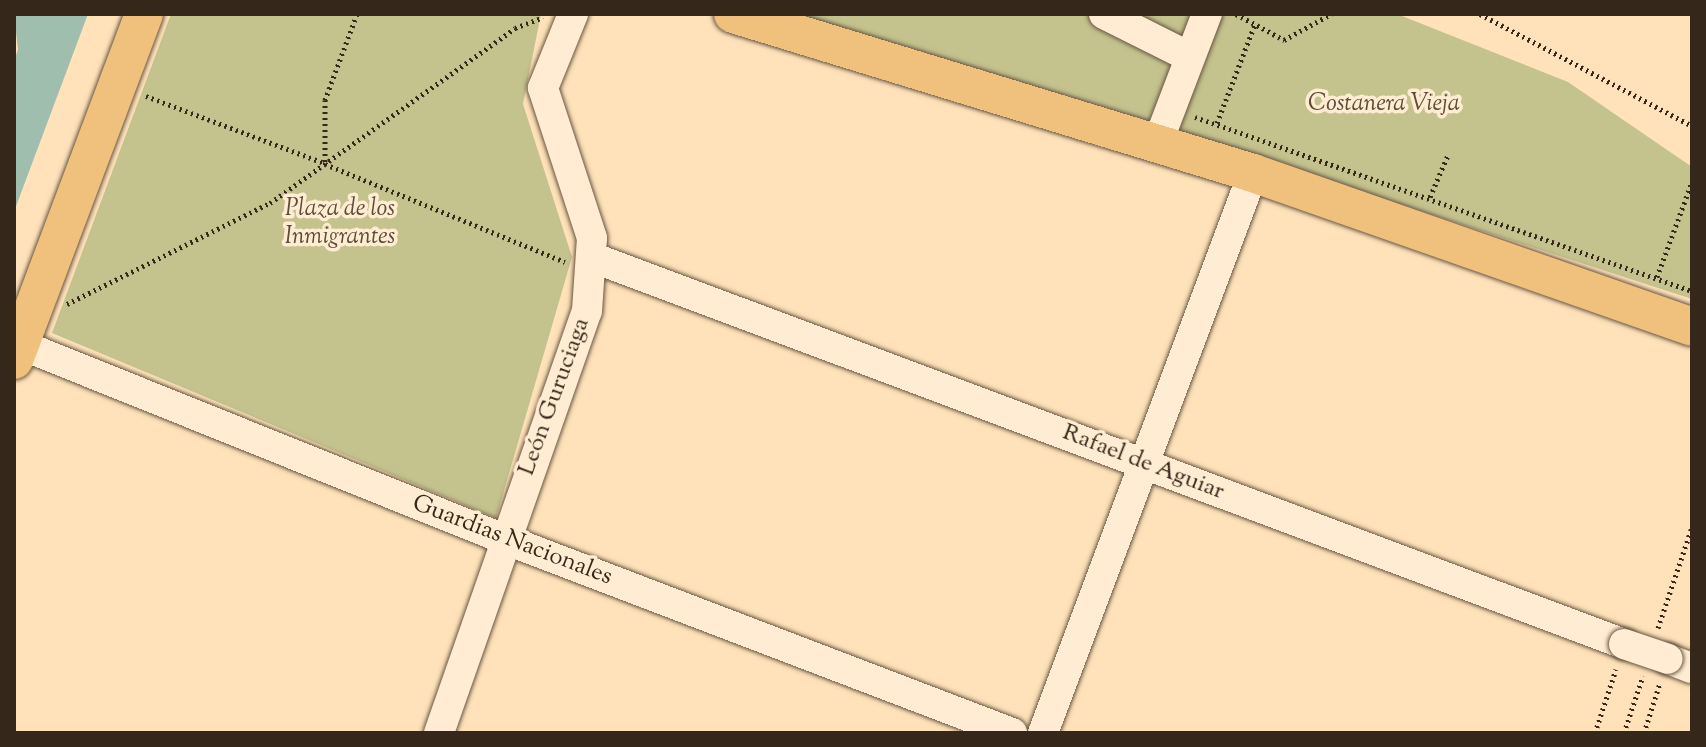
<!DOCTYPE html>
<meta charset="utf-8">
<style>
body{margin:0}
#map{position:relative;width:1706px;height:747px;overflow:hidden;background:#ffe2b9;font-family:"Sorts Mill Goudy",serif}
div>[style]{position:absolute}
.green>*{inset:0;background:#c4c28d}
.water>*{inset:0;background:#a0beae}
.path>*{height:5px;margin-top:-2.5px;transform-origin:0;background:repeating-linear-gradient(90deg,#36271b 0 2px,transparent 0 6px)}
.roads{filter:drop-shadow(0 0 2px #685642) drop-shadow(0 0 2px #685642)}
.minor>*{height:30px;margin:-15px;padding:0 15px;transform-origin:15px;border-radius:15px;background:#ffecd2}
.major>*{height:38px;margin:-19px;padding:0 19px;transform-origin:19px;border-radius:19px;background:#f0c17c}
.bridges{filter:drop-shadow(0 0 2px #685642) drop-shadow(0 0 2px #685642)}
.minor-bridge>*{height:30px;margin:-15px;padding:0 15px;transform-origin:15px;border-radius:15px;background:#ffecd2}
span{translate:-50% -50%;white-space:nowrap;text-align:center;line-height:1.15;-webkit-text-stroke:7px #ffecd2;paint-order:stroke}
.park-label{font-size:24px;color:#5a4e38;font-style:italic}
.street-label{font-size:24px;color:#36271b}
.frame{position:absolute;inset:0;border:16px solid #36271b;pointer-events:none}
</style>
<div id="map">
<div class="green">
<div style="clip-path:polygon(171px 14px,541px 14px,523px 104px,572px 257px,496px 518px,52px 333px)"></div>
<div style="clip-path:polygon(767px 14px,1397px 14px,1568px 82px,1692px 167px,1692px 299px,1245px 154px)"></div>
</div>
<div class="water">
<div style="clip-path:polygon(14px 14px,88px 14px,15px 209px,14px 60px,18px 50px)"></div>
</div>
<div class="path">
<div style="left:357px;top:14px;width:92px;rotate:110.4deg"></div>
<div style="left:325px;top:100px;width:64px;rotate:90deg"></div>
<div style="left:325px;top:164px;width:259px;rotate:22.2deg"></div>
<div style="left:1236px;top:14px;width:55px;rotate:28.4deg"></div>
<div style="left:1284px;top:40px;width:54px;rotate:-29deg"></div>
<div style="left:1480px;top:14px;width:240px;rotate:27.8deg"></div>
<div style="left:146px;top:96px;width:190px;rotate:20.6deg"></div>
<div style="left:1195px;top:117px;width:527px;rotate:19.3deg"></div>
<div style="left:1217px;top:123px;width:106px;rotate:-69deg"></div>
<div style="left:1430px;top:197px;width:46px;rotate:-66.8deg"></div>
<div style="left:1657px;top:277px;width:101px;rotate:-69.8deg"></div>
<div style="left:67px;top:304px;width:227px;rotate:-26.5deg"></div>
<div style="left:270px;top:203px;width:301px;rotate:-35.5deg"></div>
<div style="left:515px;top:28px;width:30px;rotate:-21deg"></div>
<div style="left:1658px;top:628px;width:107px;rotate:-71.4deg"></div>
<div style="left:1595px;top:733px;width:67px;rotate:-71.8deg"></div>
<div style="left:1624px;top:733px;width:60px;rotate:-71.6deg"></div>
<div style="left:1644px;top:733px;width:52px;rotate:-72.3deg"></div>
</div>
<div class="roads">
<div class="minor">
<div style="left:1104px;top:14px;width:94px;rotate:26.6deg"></div>
<div style="left:1158px;top:142px;width:137px;rotate:-69.1deg"></div>
<div style="left:594px;top:258px;width:1100px;rotate:20.54deg"></div>
<div style="left:14px;top:342px;width:528px;rotate:21.9deg"></div>
<div style="left:504px;top:539px;width:544px;rotate:20.9deg"></div>
<div style="left:1668px;top:659px;width:26px;rotate:21deg"></div>
<div style="left:439px;top:733px;width:447px;rotate:-70.7deg"></div>
<div style="left:587px;top:311px;width:73px;rotate:-86.1deg"></div>
<div style="left:592px;top:238px;width:158px;rotate:-108.1deg"></div>
<div style="left:543px;top:88px;width:80px;rotate:-67.9deg"></div>
<div style="left:1043px;top:733px;width:598px;rotate:-69.44deg"></div>
</div>
<div class="major">
<div style="left:733px;top:14px;width:544px;rotate:17deg"></div>
<div style="left:1253px;top:173px;width:465px;rotate:19.3deg"></div>
<div style="left:14px;top:360px;width:370px;rotate:-69.4deg"></div>
</div>
</div>
<div class="bridges">
<div class="minor-bridge">
<div style="left:1624px;top:644px;width:46px;rotate:18.8deg"></div>
</div>
</div>
<div class="park-label">
<span style="left:1384px;top:105px">Costanera Vieja</span>
<span style="left:340px;top:224px">Plaza de los<br>Inmigrantes</span>
</div>
<div class="street-label">
<span style="left:555px;top:397px;rotate:-70deg">León Guruciaga</span>
<span style="left:1143px;top:463px;rotate:21deg">Rafael de Aguiar</span>
<span style="left:512px;top:541px;rotate:21deg">Guardias Nacionales</span>
</div>
<div class="frame"></div>
</div>
